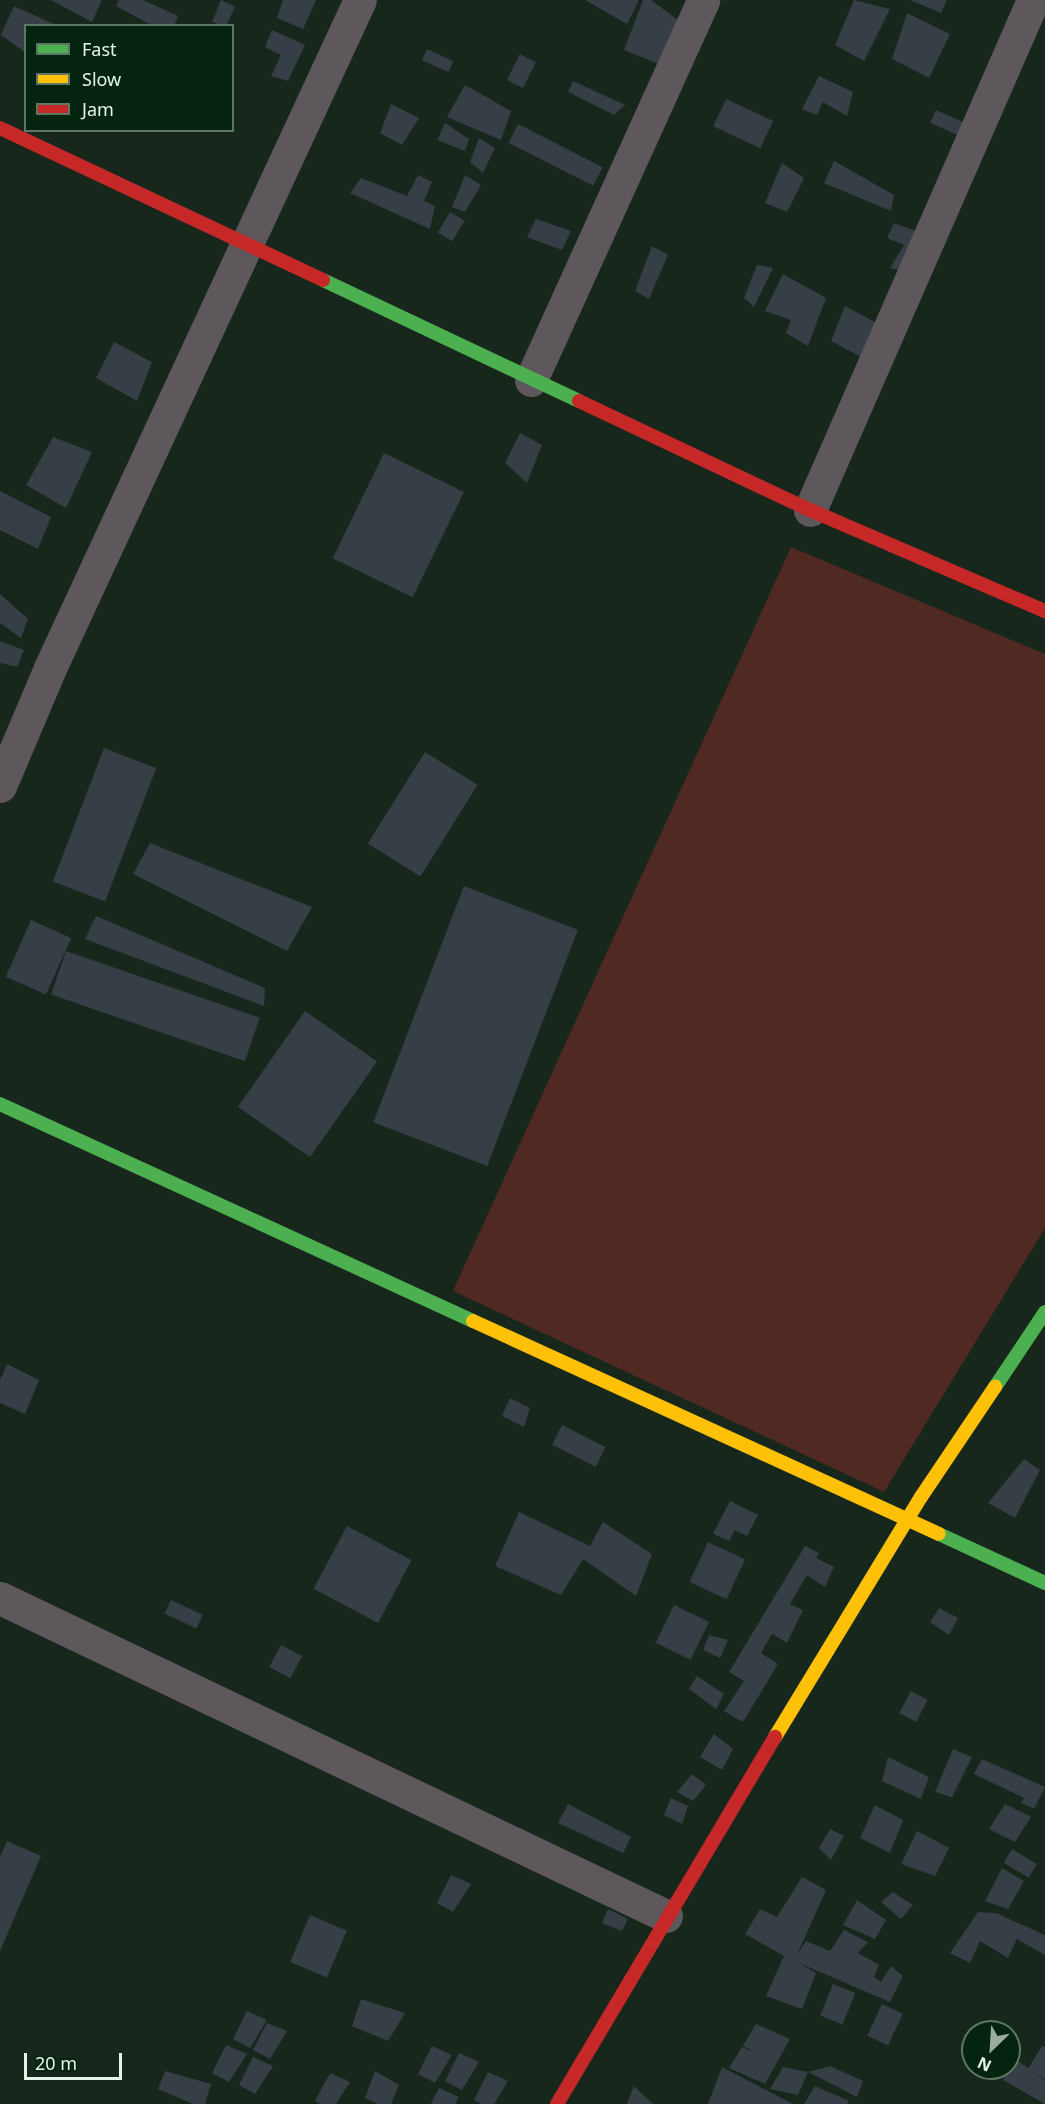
<!DOCTYPE html>
<style>
body{margin:0}
#map{position:relative;width:1045px;height:2104px;overflow:hidden;background:#17271c;font-family:"Noto Sans",sans-serif}
div>[style]{position:absolute}
.green>*{inset:0;background:#502a22}
.building>*{inset:0;background:#353f45;transform-origin:0 0}
.street>*{height:33px;margin:-16.5px;padding:0 16.5px;transform-origin:16.5px;border-radius:16.5px;background:#5e585d}
.fast>*{height:14px;margin:-7px;padding:0 7px;transform-origin:7px;border-radius:7px;background:#4caf50}
.slow>*{height:14px;margin:-7px;padding:0 7px;transform-origin:7px;border-radius:7px;background:#ffc107}
.jam>*{height:14px;margin:-7px;padding:0 7px;transform-origin:7px;border-radius:7px;background:#c62828}
span{translate:-50% -50%;white-space:nowrap;text-align:center;line-height:1.15;-webkit-text-stroke:5px #05240f;paint-order:stroke}
.legend{position:absolute;left:24px;top:24px;width:210px;height:108px;box-sizing:border-box;background:#05240f;border:2px solid #5d7765;margin:0;padding:8px 10px;list-style:none;font-size:18px;color:#e2f4e6}
.legend li{display:flex;align-items:center;gap:12px;height:30px}
.legend b{width:30px;border:2px solid #5d7765}
.north{position:absolute;left:961px;top:2020px;width:60px;height:60px;box-sizing:border-box;background:#05240f;border:2px solid #5d7765;border-radius:50%;rotate:205deg;font-size:16px;font-weight:700;line-height:24px;text-align:center;color:#e2f4e6}
.north::after{content:'';display:block;margin:auto;width:21px;height:27px;background:#9bac9f;clip-path:polygon(50% 0,100% 100%,50% 72%,0 100%)}
.scale{position:absolute;left:24px;top:2053px;width:98px;height:27px;box-sizing:border-box;border:3px solid #e2f4e6;border-top:0;padding-left:8px;font-size:18px;line-height:21px;white-space:nowrap;color:#e2f4e6;-webkit-text-stroke:4px #05240f;paint-order:stroke}
</style>
<div id="map">
<div class="green">
<div style="clip-path:polygon(791px 547px,1045px 654px,1045px 1228px,884px 1492px,453px 1291px)"></div>
</div>
<div class="building">
<div style="clip-path:polygon(51px 0,102px 0,92px 22px)"></div>
<div style="clip-path:polygon(119px 0,143px 0,178px 16px,174px 26px,153px 26px,116px 6px)"></div>
<div style="clip-path:polygon(221px 0,235px 7px,226px 26px,212px 22px)"></div>
<div style="clip-path:polygon(283px 0,316px 0,303px 29px,277px 18px)"></div>
<div style="clip-path:polygon(585px 0,639px 0,627px 24px)"></div>
<div style="clip-path:polygon(643px 0,651px 0,678px 20px,659px 64px,624px 50px)"></div>
<div style="clip-path:polygon(854px 0,890px 9px,864px 61px,835px 45px)"></div>
<div style="clip-path:polygon(910px 0,947px 0,941px 13px)"></div>
<div style="clip-path:polygon(14px 6px,58px 26px,26px 26px,26px 53px,1px 35px)"></div>
<div style="clip-path:polygon(907px 13px,950px 34px,929px 78px,892px 59px)"></div>
<div style="clip-path:polygon(272px 30px,305px 45px,288px 81px,271px 76px,281px 55px,265px 47px)"></div>
<div style="left:427px;top:49px;width:29px;height:12px;rotate:25deg"></div>
<div style="left:520px;top:54px;width:18px;height:29px;rotate:27deg"></div>
<div style="clip-path:polygon(819px 76px,853px 92px,847px 116px,823px 102px,817px 115px,802px 109px)"></div>
<div style="clip-path:polygon(573px 81px,625px 105px,614px 115px,568px 92px)"></div>
<div style="clip-path:polygon(465px 85px,511px 111px,501px 140px,447px 117px)"></div>
<div style="left:726px;top:99px;width:52px;height:30px;rotate:25deg"></div>
<div style="clip-path:polygon(391px 104px,419px 118px,402px 145px,380px 133px)"></div>
<div style="left:936px;top:110px;width:32px;height:14px;rotate:24deg"></div>
<div style="clip-path:polygon(445px 123px,469px 139px,465px 151px,437px 140px)"></div>
<div style="left:518px;top:124px;width:95px;height:21px;rotate:27deg"></div>
<div style="clip-path:polygon(479px 138px,495px 148px,483px 173px,470px 162px)"></div>
<div style="clip-path:polygon(834px 161px,894px 195px,891px 211px,824px 183px)"></div>
<div style="clip-path:polygon(782px 163px,804px 178px,787px 212px,765px 203px)"></div>
<div style="clip-path:polygon(418px 175px,432px 182px,424px 201px,435px 206px,430px 229px,350px 193px,361px 178px,407px 196px)"></div>
<div style="clip-path:polygon(465px 175px,481px 185px,465px 212px,452px 207px)"></div>
<div style="left:450px;top:212px;width:17px;height:24px;rotate:31deg"></div>
<div style="clip-path:polygon(536px 219px,571px 231px,562px 250px,527px 237px)"></div>
<div style="clip-path:polygon(894px 223px,921px 233px,903px 271px,890px 268px,904px 245px,887px 238px)"></div>
<div style="clip-path:polygon(652px 246px,668px 255px,649px 299px,635px 291px)"></div>
<div style="clip-path:polygon(757px 265px,773px 268px,754px 307px,744px 298px)"></div>
<div style="clip-path:polygon(783px 274px,826px 298px,808px 346px,786px 333px,791px 320px,765px 311px)"></div>
<div style="clip-path:polygon(845px 306px,875px 322px,865px 359px,831px 341px)"></div>
<div style="clip-path:polygon(114px 342px,152px 362px,137px 401px,96px 378px)"></div>
<div style="clip-path:polygon(520px 433px,542px 445px,527px 483px,505px 463px)"></div>
<div style="clip-path:polygon(53px 437px,92px 452px,66px 508px,26px 485px)"></div>
<div style="left:384px;top:453px;width:89px;height:117px;rotate:26deg"></div>
<div style="clip-path:polygon(0 491px,51px 517px,38px 549px,0 530px)"></div>
<div style="clip-path:polygon(0 594px,28px 619px,21px 638px,0 623px)"></div>
<div style="clip-path:polygon(0 641px,24px 650px,17px 667px,0 663px)"></div>
<div style="left:104px;top:748px;width:56px;height:143px;rotate:21deg"></div>
<div style="left:425px;top:752px;width:62px;height:108px;rotate:32deg"></div>
<div style="clip-path:polygon(150px 843px,312px 907px,287px 951px,133px 874px)"></div>
<div style="left:464px;top:886px;width:122px;height:253px;rotate:21deg"></div>
<div style="clip-path:polygon(96px 916px,265px 988px,264px 1006px,85px 939px)"></div>
<div style="left:31px;top:920px;width:44px;height:62px;rotate:24deg"></div>
<div style="left:66px;top:951px;width:205px;height:46px;rotate:19deg"></div>
<div style="left:305px;top:1011px;width:88px;height:117px;rotate:35deg"></div>
<div style="clip-path:polygon(7px 1364px,39px 1380px,25px 1414px,0 1403px,0 1380px)"></div>
<div style="clip-path:polygon(510px 1398px,530px 1408px,524px 1427px,502px 1416px)"></div>
<div style="left:562px;top:1425px;width:49px;height:22px;rotate:27deg"></div>
<div style="clip-path:polygon(1024px 1459px,1040px 1470px,1015px 1518px,988px 1503px)"></div>
<div style="clip-path:polygon(730px 1501px,758px 1515px,747px 1536px,735px 1530px,729px 1541px,713px 1534px)"></div>
<div style="clip-path:polygon(519px 1512px,590px 1546px,603px 1522px,652px 1554px,636px 1596px,583px 1559px,561px 1595px,495px 1566px)"></div>
<div style="left:347px;top:1526px;width:73px;height:71px;rotate:28deg"></div>
<div style="left:708px;top:1542px;width:41px;height:44px;rotate:25deg"></div>
<div style="clip-path:polygon(805px 1546px,819px 1553px,816px 1558px,834px 1567px,825px 1587px,807px 1575px,790px 1604px,803px 1610px,787px 1643px,772px 1634px,761px 1653px,778px 1664px,743px 1722px,724px 1711px,744px 1681px,729px 1672px)"></div>
<div style="left:171px;top:1600px;width:35px;height:15px;rotate:25deg"></div>
<div style="left:674px;top:1605px;width:39px;height:42px;rotate:26deg"></div>
<div style="clip-path:polygon(939px 1608px,958px 1618px,949px 1635px,930px 1622px)"></div>
<div style="clip-path:polygon(709px 1635px,728px 1640px,720px 1658px,703px 1650px)"></div>
<div style="left:281px;top:1645px;width:24px;height:25px;rotate:28deg"></div>
<div style="clip-path:polygon(697px 1676px,724px 1694px,716px 1709px,689px 1689px)"></div>
<div style="left:911px;top:1691px;width:19px;height:25px;rotate:28deg"></div>
<div style="clip-path:polygon(714px 1734px,733px 1749px,722px 1770px,700px 1757px)"></div>
<div style="clip-path:polygon(953px 1749px,972px 1757px,952px 1797px,935px 1792px)"></div>
<div style="clip-path:polygon(888px 1757px,929px 1777px,921px 1799px,882px 1781px)"></div>
<div style="clip-path:polygon(982px 1759px,1045px 1787px,1034px 1809px,1021px 1803px,1024px 1798px,974px 1774px)"></div>
<div style="clip-path:polygon(692px 1774px,706px 1785px,693px 1801px,677px 1792px)"></div>
<div style="clip-path:polygon(671px 1798px,688px 1806px,682px 1824px,664px 1815px)"></div>
<div style="clip-path:polygon(568px 1804px,631px 1837px,623px 1853px,558px 1823px)"></div>
<div style="clip-path:polygon(1005px 1804px,1031px 1817px,1015px 1842px,989px 1829px)"></div>
<div style="clip-path:polygon(875px 1805px,903px 1820px,890px 1853px,860px 1838px)"></div>
<div style="clip-path:polygon(830px 1829px,844px 1836px,831px 1860px,819px 1848px)"></div>
<div style="clip-path:polygon(917px 1831px,949px 1848px,935px 1876px,901px 1864px)"></div>
<div style="clip-path:polygon(7px 1841px,41px 1856px,0 1951px,0 1857px)"></div>
<div style="left:1012px;top:1849px;width:29px;height:16px;rotate:31deg"></div>
<div style="clip-path:polygon(1002px 1868px,1024px 1881px,1008px 1909px,985px 1901px)"></div>
<div style="clip-path:polygon(451px 1875px,471px 1884px,453px 1912px,437px 1903px)"></div>
<div style="clip-path:polygon(802px 1877px,826px 1890px,797px 1955px,806px 1941px,830px 1951px,844px 1930px,868px 1942px,858px 1953px,879px 1965px,874px 1977px,881px 1982px,891px 1966px,903px 1976px,890px 2002px,799px 1963px,816px 1973px,802px 2009px,766px 1996px,784px 1956px,745px 1934px,760px 1909px,777px 1917px)"></div>
<div style="clip-path:polygon(893px 1892px,913px 1905px,901px 1919px,881px 1902px)"></div>
<div style="clip-path:polygon(857px 1900px,886px 1920px,875px 1939px,843px 1925px)"></div>
<div style="clip-path:polygon(608px 1909px,628px 1919px,622px 1931px,602px 1923px)"></div>
<div style="clip-path:polygon(978px 1912px,996px 1913px,1045px 1935px,1045px 1955px,1017px 1939px,1008px 1958px,980px 1941px,970px 1963px,950px 1953px)"></div>
<div style="left:310px;top:1915px;width:40px;height:51px;rotate:23deg"></div>
<div style="left:833px;top:1984px;width:24px;height:34px;rotate:22deg"></div>
<div style="clip-path:polygon(361px 1999px,405px 2013px,388px 2041px,352px 2026px)"></div>
<div style="left:882px;top:2004px;width:23px;height:35px;rotate:25deg"></div>
<div style="clip-path:polygon(247px 2011px,267px 2020px,250px 2048px,233px 2039px)"></div>
<div style="clip-path:polygon(267px 2023px,287px 2031px,270px 2059px,253px 2050px)"></div>
<div style="clip-path:polygon(756px 2024px,790px 2039px,765px 2084px,729px 2068px,742px 2047px,757px 2053px,743px 2046px)"></div>
<div style="clip-path:polygon(226px 2045px,247px 2054px,229px 2082px,212px 2073px)"></div>
<div style="clip-path:polygon(432px 2046px,452px 2055px,435px 2083px,418px 2074px)"></div>
<div style="clip-path:polygon(1042px 2046px,1045px 2047px,1045px 2080px,1028px 2069px)"></div>
<div style="clip-path:polygon(459px 2053px,479px 2062px,462px 2090px,445px 2081px)"></div>
<div style="clip-path:polygon(253px 2057px,273px 2066px,255px 2094px,239px 2085px)"></div>
<div style="clip-path:polygon(1013px 2057px,1045px 2081px,1045px 2104px,1003px 2080px)"></div>
<div style="clip-path:polygon(830px 2066px,863px 2081px,857px 2097px,808px 2072px)"></div>
<div style="clip-path:polygon(722px 2067px,793px 2104px,708px 2104px)"></div>
<div style="clip-path:polygon(783px 2067px,808px 2072px,798px 2095px,770px 2089px)"></div>
<div style="clip-path:polygon(165px 2071px,211px 2084px,205px 2104px,193px 2104px,158px 2089px)"></div>
<div style="clip-path:polygon(375px 2071px,399px 2085px,391px 2104px,378px 2104px,365px 2098px)"></div>
<div style="clip-path:polygon(488px 2072px,508px 2081px,494px 2104px,481px 2104px,474px 2100px)"></div>
<div style="clip-path:polygon(330px 2073px,350px 2082px,336px 2104px,321px 2104px,315px 2101px)"></div>
<div style="clip-path:polygon(634px 2086px,653px 2104px,627px 2104px)"></div>
<div style="clip-path:polygon(815px 2086px,849px 2101px,847px 2104px,804px 2104px)"></div>
<div style="clip-path:polygon(439px 2088px,459px 2097px,455px 2104px,431px 2104px)"></div>
</div>
<div class="street">
<div style="left:531px;top:380px;width:417px;rotate:-65.6deg"></div>
<div style="left:810px;top:510px;width:557px;rotate:-66.38deg"></div>
<div style="left:0;top:786px;width:128px;rotate:-67deg"></div>
<div style="left:50px;top:668px;width:736px;rotate:-65.11deg"></div>
<div style="left:0;top:1598px;width:738px;rotate:25.52deg"></div>
</div>
<div class="fast">
<div style="left:323px;top:280px;width:283px;rotate:25.3deg"></div>
<div style="left:0;top:1104px;width:520px;rotate:24.64deg"></div>
<div style="left:995px;top:1387px;width:90px;rotate:-56.3deg"></div>
<div style="left:939px;top:1534px;width:117px;rotate:24.8deg"></div>
</div>
<div class="slow">
<div style="left:473px;top:1321px;width:512px;rotate:24.56deg"></div>
<div style="left:775px;top:1737px;width:281px;rotate:-58.7deg"></div>
<div style="left:921px;top:1497px;width:133px;rotate:-56.1deg"></div>
</div>
<div class="jam">
<div style="left:0;top:128px;width:357px;rotate:25.2deg"></div>
<div style="left:579px;top:401px;width:255px;rotate:25.3deg"></div>
<div style="left:810px;top:510px;width:256px;rotate:23.3deg"></div>
<div style="left:557px;top:2104px;width:427px;rotate:-59.3deg"></div>
</div>
<ul class="legend">
<li><b style="height:8px;background:#4caf50"></b>Fast</li>
<li><b style="height:8px;background:#ffc107"></b>Slow</li>
<li><b style="height:8px;background:#c62828"></b>Jam</li>
</ul>
<div class="north">N</div>
<div class="scale">20 m</div>
</div>
